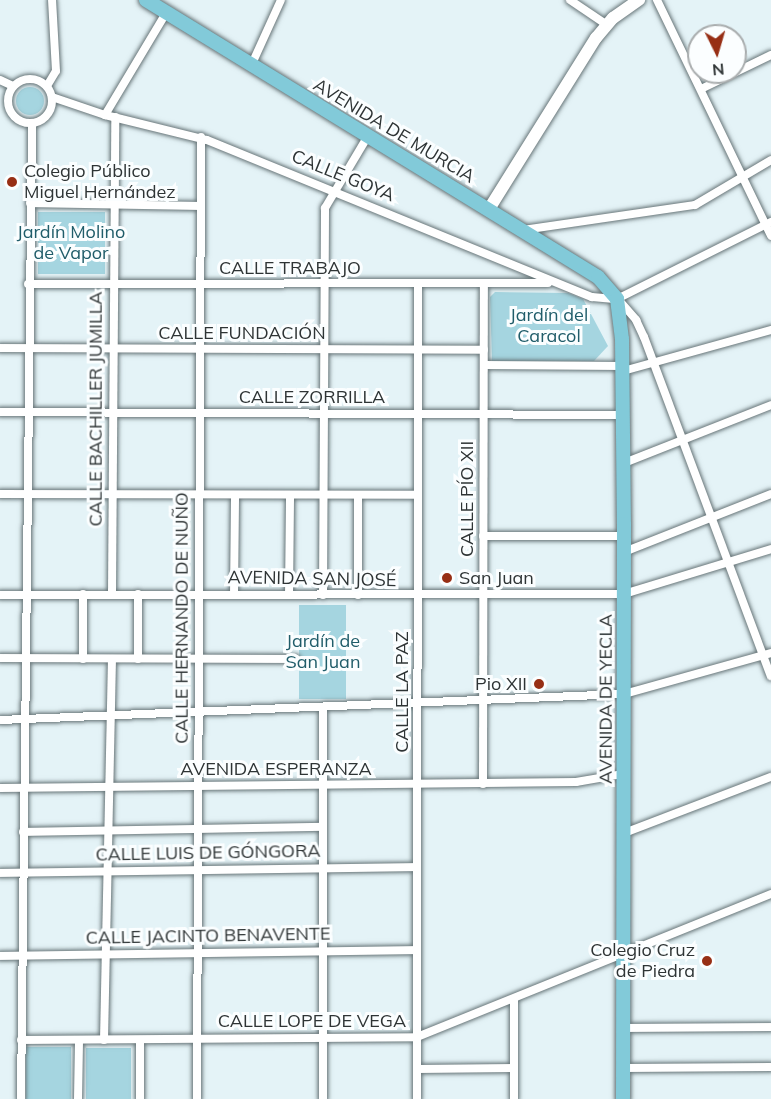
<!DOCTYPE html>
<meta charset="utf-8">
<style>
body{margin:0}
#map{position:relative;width:771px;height:1099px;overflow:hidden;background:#e4f3f7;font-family:Mulish,sans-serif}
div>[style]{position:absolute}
.green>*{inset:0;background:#a5d5e0;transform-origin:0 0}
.round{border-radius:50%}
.roads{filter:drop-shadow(0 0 2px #677578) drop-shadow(0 0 2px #677578)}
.street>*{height:8px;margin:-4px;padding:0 4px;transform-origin:4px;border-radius:4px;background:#fff}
.street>.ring{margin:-4px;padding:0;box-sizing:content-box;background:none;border:8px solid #fff;border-radius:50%}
.secondary>*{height:12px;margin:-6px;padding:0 6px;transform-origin:6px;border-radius:6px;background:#fff}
.primary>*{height:14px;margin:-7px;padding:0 7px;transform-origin:7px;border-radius:7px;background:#82cad9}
.dots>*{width:16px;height:16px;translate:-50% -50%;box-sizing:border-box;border:3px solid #fbfeff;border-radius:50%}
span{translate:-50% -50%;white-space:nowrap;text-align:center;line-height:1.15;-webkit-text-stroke:6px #fbfeff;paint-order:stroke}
.street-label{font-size:18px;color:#2e3435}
.poi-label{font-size:18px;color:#2e3435}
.left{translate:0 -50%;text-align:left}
.right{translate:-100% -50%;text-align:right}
.park-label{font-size:18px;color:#205d6a}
.north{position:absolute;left:687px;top:24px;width:60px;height:60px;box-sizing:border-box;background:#fbfeff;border:2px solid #a9adae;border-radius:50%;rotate:175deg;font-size:16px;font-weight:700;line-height:24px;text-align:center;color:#2e3435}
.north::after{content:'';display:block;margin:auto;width:21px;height:27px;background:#972f15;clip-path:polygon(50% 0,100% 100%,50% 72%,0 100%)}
</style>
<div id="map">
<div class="green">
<div class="round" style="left:16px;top:87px;width:28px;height:28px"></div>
<div style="left:38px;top:212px;width:67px;height:62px"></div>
<div style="clip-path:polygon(495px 292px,568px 293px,583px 299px,608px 346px,594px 361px,492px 361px,490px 297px)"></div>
<div style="left:299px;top:605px;width:47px;height:94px"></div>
<div style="left:26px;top:1047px;width:45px;height:52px"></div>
<div style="left:86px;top:1048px;width:45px;height:51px"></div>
</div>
<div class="roads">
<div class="street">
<div style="left:570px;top:0;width:45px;rotate:34deg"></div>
<div style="left:657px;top:0;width:262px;rotate:64.2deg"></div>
<div style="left:251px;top:66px;width:72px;rotate:-65.6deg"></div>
<div class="ring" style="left:8px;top:79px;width:36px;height:36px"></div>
<div style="left:0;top:80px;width:14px;rotate:25deg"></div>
<div style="left:47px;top:86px;width:17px;rotate:-59deg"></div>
<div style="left:56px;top:71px;width:71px;rotate:-93.2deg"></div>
<div style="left:701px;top:89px;width:78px;rotate:-25.9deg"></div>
<div style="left:52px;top:97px;width:56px;rotate:18.8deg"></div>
<div style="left:105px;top:115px;width:105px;rotate:13.8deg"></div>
<div style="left:207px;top:140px;width:416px;rotate:22.2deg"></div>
<div style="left:592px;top:297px;width:25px;rotate:5deg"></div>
<div style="left:617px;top:299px;width:172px;rotate:-26.6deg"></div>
<div style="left:105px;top:115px;width:119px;rotate:-59.1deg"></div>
<div style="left:30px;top:203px;width:168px;rotate:1deg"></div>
<div style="left:523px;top:230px;width:174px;rotate:-8.3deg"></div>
<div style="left:695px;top:205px;width:88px;rotate:-30.6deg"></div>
<div style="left:28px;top:284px;width:520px;rotate:-0.11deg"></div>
<div style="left:618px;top:299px;width:28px;rotate:49deg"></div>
<div style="left:636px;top:320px;width:19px;rotate:65deg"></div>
<div style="left:644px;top:337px;width:362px;rotate:69.5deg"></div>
<div style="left:0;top:348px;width:484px;rotate:0.2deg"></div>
<div style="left:484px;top:365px;width:139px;rotate:0.4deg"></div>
<div style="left:623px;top:371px;width:154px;rotate:-15.5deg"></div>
<div style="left:0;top:412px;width:623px;rotate:0.28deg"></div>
<div style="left:624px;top:463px;width:158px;rotate:-21.5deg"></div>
<div style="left:0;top:494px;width:417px;rotate:0.1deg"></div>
<div style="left:358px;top:495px;width:100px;rotate:90deg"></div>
<div style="left:483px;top:536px;width:141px"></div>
<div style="left:624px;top:552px;width:158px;rotate:-21.5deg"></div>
<div style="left:112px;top:594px;width:477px;rotate:-89.6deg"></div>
<div style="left:0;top:595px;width:624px;rotate:-0.09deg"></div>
<div style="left:624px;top:594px;width:154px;rotate:-17deg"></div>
<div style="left:234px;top:595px;width:100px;rotate:-89.4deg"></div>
<div style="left:289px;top:595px;width:100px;rotate:-89.4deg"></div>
<div style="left:323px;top:595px;width:387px;rotate:-89.7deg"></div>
<div style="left:325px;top:208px;width:84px;rotate:-59.2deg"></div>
<div style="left:0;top:658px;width:296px;rotate:0.2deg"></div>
<div style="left:83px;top:659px;width:65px;rotate:-90deg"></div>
<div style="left:138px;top:659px;width:65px;rotate:-90deg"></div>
<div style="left:323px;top:707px;width:392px;rotate:90deg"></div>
<div style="left:0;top:720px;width:625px;rotate:-2.39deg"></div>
<div style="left:624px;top:694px;width:153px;rotate:-15.6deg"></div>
<div style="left:483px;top:784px;width:498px;rotate:-89.9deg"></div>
<div style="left:0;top:788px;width:576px;rotate:-0.6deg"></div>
<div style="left:576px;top:782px;width:48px;rotate:-9.7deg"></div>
<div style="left:23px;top:832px;width:299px;rotate:-1deg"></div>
<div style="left:624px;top:833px;width:157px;rotate:-20.9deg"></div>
<div style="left:0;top:873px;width:417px;rotate:-0.8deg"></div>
<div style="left:0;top:956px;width:417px;rotate:-0.8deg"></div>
<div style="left:624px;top:1028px;width:147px;rotate:-0.4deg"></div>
<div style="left:21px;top:1040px;width:396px;rotate:-0.4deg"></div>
<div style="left:417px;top:1037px;width:382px;rotate:-22deg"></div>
<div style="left:104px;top:1040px;width:381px;rotate:-88.8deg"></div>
<div style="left:623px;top:1068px;width:148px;rotate:-0.4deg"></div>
<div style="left:417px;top:1069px;width:97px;rotate:-0.6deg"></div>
<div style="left:21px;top:1099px;width:976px;rotate:-89.35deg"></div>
<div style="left:78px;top:1099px;width:59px;rotate:-89deg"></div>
<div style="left:140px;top:1099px;width:59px;rotate:-90deg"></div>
<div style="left:197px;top:1099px;width:962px;rotate:-89.76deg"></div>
<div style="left:417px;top:1099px;width:814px;rotate:-89.93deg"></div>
<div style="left:514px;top:1099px;width:100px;rotate:-90deg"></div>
</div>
<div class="secondary">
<div style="left:489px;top:209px;width:202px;rotate:-58deg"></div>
<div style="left:596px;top:38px;width:26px;rotate:-50deg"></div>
<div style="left:613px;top:18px;width:32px;rotate:-35deg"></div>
</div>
<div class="primary">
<div style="left:146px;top:0;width:530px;rotate:31.5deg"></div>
<div style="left:598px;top:277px;width:29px;rotate:49deg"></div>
<div style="left:617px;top:299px;width:40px;rotate:82.9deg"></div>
<div style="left:622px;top:339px;width:185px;rotate:89.4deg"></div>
<div style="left:624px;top:524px;width:575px;rotate:90.1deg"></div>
</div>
</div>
<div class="dots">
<div style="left:12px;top:182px;background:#972f15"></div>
<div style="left:447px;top:578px;background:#972f15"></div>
<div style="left:539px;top:684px;background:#972f15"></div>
<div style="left:707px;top:961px;background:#972f15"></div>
</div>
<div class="street-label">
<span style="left:394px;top:131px;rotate:31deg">AVENIDA DE MURCIA</span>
<span style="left:343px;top:176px;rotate:22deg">CALLE GOYA</span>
<span style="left:290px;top:268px">CALLE TRABAJO</span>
<span style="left:242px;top:333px">CALLE FUNDACIÓN</span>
<span style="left:312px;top:397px">CALLE ZORRILLA</span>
<span style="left:96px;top:409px;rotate:-90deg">CALLE BACHILLER JUMILLA</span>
<span style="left:467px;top:499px;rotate:-90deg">CALLE PÍO XII</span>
<span style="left:312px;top:579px;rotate:1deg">AVENIDA SAN JOSÉ</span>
<span style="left:182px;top:618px;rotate:-90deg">CALLE HERNANDO DE NUÑO</span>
<span style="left:402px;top:692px;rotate:-90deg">CALLE LA PAZ</span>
<span style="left:606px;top:699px;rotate:-90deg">AVENIDA DE YECLA</span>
<span style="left:276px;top:769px">AVENIDA ESPERANZA</span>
<span style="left:208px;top:853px;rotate:-1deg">CALLE LUIS DE GÓNGORA</span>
<span style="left:208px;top:936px;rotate:-1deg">CALLE JACINTO BENAVENTE</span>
<span style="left:312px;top:1021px">CALLE LOPE DE VEGA</span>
</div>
<div class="poi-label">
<span class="left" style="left:24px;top:182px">Colegio Público<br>Miguel Hernández</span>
<span class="left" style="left:459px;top:578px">San Juan</span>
<span class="right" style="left:527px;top:684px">Pio XII</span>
<span class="right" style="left:695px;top:961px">Colegio Cruz<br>de Piedra</span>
</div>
<div class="park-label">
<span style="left:71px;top:243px">Jardín Molino<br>de Vapor</span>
<span style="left:549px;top:326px">Jardín del<br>Caracol</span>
<span style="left:323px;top:652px">Jardín de<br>San Juan</span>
</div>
<div class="north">N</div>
</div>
